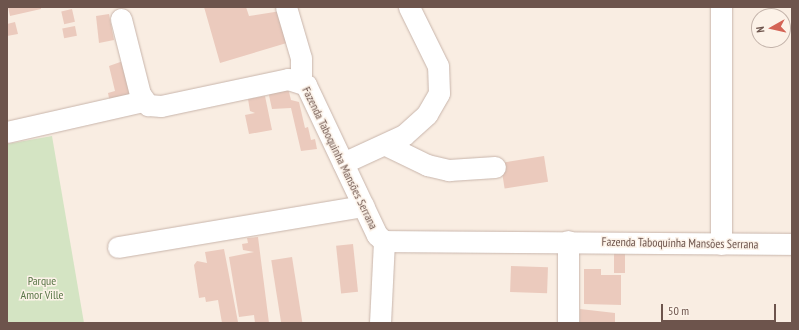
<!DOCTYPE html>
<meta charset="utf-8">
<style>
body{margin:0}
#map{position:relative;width:799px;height:330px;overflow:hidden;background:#f9ede2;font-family:"PT Sans Narrow",sans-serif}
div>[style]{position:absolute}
.green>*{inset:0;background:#d4e4c3}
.building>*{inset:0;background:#ebcabd;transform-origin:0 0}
.roads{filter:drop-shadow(0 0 1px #c8b5ab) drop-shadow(0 0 1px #c8b5ab)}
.minor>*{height:21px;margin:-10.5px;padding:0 10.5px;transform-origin:10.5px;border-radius:10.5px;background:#fff}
span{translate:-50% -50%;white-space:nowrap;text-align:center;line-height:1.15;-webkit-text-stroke:3px #fcf2e8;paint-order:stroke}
.street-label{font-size:12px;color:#6d544c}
.park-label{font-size:12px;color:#5b7749}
.frame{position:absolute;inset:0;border:8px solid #6d544c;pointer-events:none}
.north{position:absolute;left:751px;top:8px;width:40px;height:40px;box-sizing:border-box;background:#fcf2e8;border:1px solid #c3b3aa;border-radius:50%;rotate:262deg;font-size:11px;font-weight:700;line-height:16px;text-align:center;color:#6d544c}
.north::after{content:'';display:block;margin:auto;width:14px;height:18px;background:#d46456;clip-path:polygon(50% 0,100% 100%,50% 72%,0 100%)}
.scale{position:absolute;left:661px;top:304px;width:115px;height:18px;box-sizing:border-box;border:2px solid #6d544c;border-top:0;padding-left:5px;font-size:12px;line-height:14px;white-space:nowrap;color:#6d544c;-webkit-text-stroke:3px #fcf2e8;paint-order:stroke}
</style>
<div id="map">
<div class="green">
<div style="clip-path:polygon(52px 136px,84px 323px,7px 323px,7px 144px)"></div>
</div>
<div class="building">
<div style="clip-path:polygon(8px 7px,41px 7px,41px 9px,10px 16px)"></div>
<div style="clip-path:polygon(204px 7px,246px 7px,249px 16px,281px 11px,290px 42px,220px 63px)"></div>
<div style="left:72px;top:9px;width:13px;height:11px;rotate:77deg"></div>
<div style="clip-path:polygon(109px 14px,114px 40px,99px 43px,96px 16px)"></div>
<div style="clip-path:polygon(15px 22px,18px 34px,7px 36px,7px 24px)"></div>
<div style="left:75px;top:26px;width:10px;height:13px;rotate:79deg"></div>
<div style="clip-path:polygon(126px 60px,137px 96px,110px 103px,108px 93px,115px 91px,109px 66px)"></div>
<div style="clip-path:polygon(288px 88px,291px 100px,299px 102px,305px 128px,308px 127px,311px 140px,315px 139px,317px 149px,301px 151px,291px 108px,272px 109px,268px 91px)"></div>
<div style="clip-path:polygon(265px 96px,272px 130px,249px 134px,245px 115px,255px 113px,250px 111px,248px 99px)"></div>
<div style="left:544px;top:156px;width:26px;height:44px;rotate:81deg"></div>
<div style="clip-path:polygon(258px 237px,269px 323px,255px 323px,254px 315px,239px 317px,229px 257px,254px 252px,243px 250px,242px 244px,248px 243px,247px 238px)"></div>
<div style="left:353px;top:244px;width:48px;height:17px;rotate:84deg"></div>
<div style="clip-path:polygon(224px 249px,238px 322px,233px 323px,222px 323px,218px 300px,206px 302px,205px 297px,199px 298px,194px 265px,197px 261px,207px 263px,205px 252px)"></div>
<div style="left:614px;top:252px;width:11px;height:21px"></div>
<div style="left:292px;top:257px;width:67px;height:21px;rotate:81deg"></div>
<div style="left:511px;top:266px;width:37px;height:26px;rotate:2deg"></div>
<div style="clip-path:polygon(584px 269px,601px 269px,601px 275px,621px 275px,621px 305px,584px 304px)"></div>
<div style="clip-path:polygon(580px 309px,615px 313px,615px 323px,580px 323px)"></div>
</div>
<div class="roads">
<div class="minor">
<div style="left:286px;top:7px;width:53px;rotate:73.6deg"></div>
<div style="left:301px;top:58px;width:23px;rotate:90deg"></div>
<div style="left:121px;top:19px;width:77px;rotate:75.8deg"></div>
<div style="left:140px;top:94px;width:14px;rotate:54deg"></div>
<div style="left:148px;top:105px;width:13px;rotate:4deg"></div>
<div style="left:161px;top:106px;width:130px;rotate:-12deg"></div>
<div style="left:288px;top:79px;width:19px;rotate:18deg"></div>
<div style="left:306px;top:85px;width:166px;rotate:64.7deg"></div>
<div style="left:377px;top:235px;width:9px;rotate:41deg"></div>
<div style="left:384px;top:241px;width:408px;rotate:0.4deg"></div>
<div style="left:7px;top:132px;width:139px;rotate:-12.8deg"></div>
<div style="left:386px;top:145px;width:46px;rotate:26deg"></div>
<div style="left:427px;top:165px;width:23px;rotate:13deg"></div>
<div style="left:449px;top:170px;width:46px;rotate:-3.7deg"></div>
<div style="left:343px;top:163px;width:67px;rotate:-24.7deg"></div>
<div style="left:404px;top:135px;width:31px;rotate:-42deg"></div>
<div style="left:427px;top:114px;width:24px;rotate:-60deg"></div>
<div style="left:439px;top:93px;width:27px;rotate:-92deg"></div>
<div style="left:438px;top:66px;width:66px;rotate:-116.2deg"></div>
<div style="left:568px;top:241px;width:82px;rotate:90deg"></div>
<div style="left:721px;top:244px;width:237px;rotate:-90deg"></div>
<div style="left:118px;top:247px;width:249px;rotate:-9.5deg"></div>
<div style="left:380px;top:323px;width:82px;rotate:-87.2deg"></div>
</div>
</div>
<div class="street-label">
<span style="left:340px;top:158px;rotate:64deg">Fazenda Taboquinha Mansões Serrana</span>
<span style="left:680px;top:243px;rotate:1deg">Fazenda Taboquinha Mansões Serrana</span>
</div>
<div class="park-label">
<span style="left:42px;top:288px">Parque<br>Amor Ville</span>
</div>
<div class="frame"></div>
<div class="north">N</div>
<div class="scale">50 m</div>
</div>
